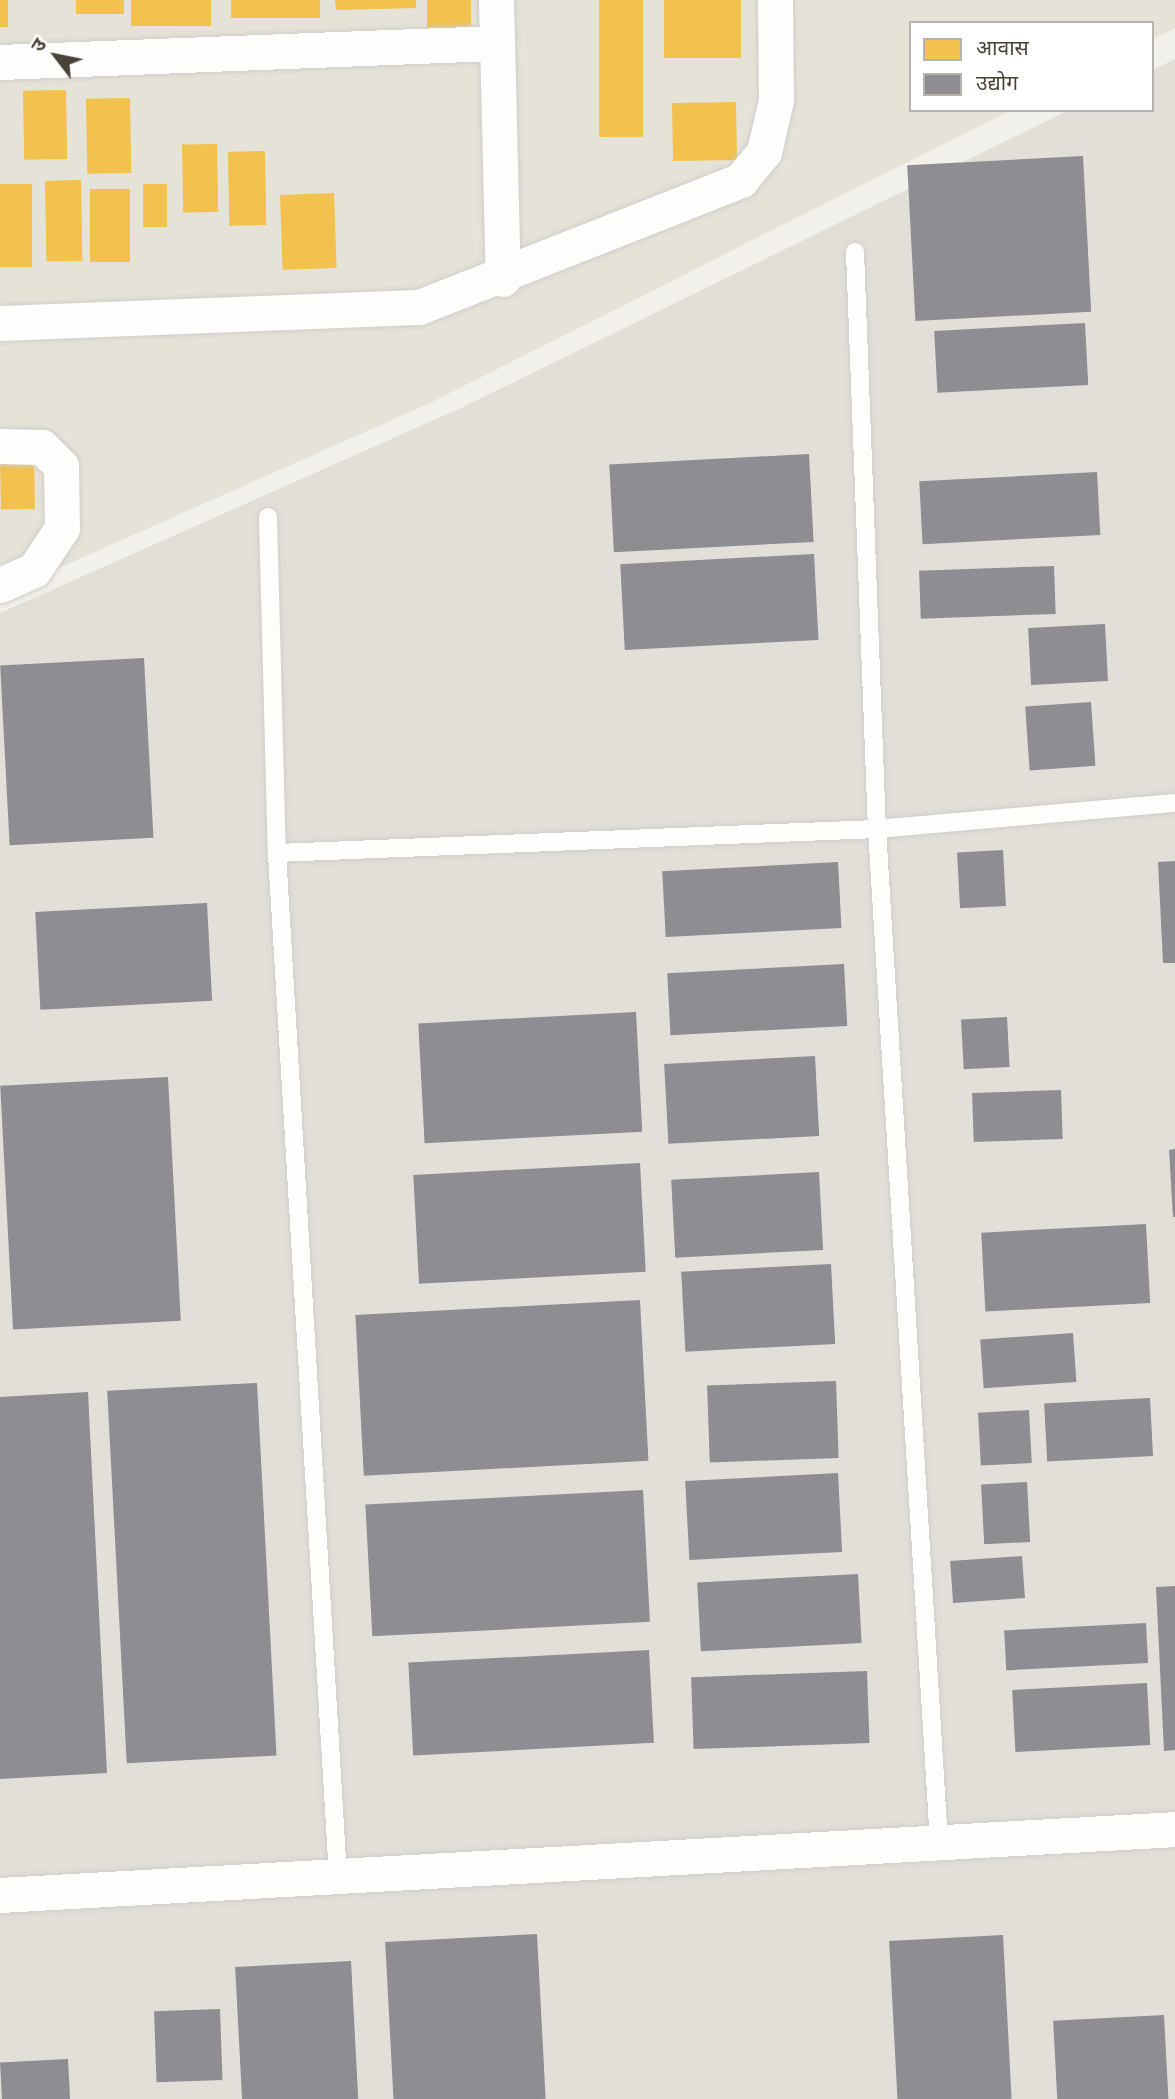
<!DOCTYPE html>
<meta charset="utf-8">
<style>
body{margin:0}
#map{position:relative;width:1175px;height:2099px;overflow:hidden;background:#f1f0eb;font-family:Ubuntu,"Noto Sans Devanagari",sans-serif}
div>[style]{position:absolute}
.residential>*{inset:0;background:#e5e2d8}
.industrial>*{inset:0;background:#e2dfd9}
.homes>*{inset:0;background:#f2c14e;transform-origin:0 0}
.industry>*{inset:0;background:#8d8d92;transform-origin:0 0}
.roads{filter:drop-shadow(0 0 2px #cfcec9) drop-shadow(0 0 2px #cfcec9)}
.lane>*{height:18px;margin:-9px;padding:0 9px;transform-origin:9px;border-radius:9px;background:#fdfdfc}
.street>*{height:35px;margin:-17.5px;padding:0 17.5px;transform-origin:17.5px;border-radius:17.5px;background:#fdfdfc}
span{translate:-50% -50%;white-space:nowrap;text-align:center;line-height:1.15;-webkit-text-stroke:7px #fff;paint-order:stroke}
.legend{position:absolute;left:909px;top:21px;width:245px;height:91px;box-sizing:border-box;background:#fff;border:2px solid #b6b3af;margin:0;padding:9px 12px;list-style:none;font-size:21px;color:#484237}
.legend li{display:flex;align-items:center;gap:14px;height:35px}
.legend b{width:35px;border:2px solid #b6b3af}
.north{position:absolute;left:21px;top:21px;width:70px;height:70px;-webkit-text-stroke:5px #fff;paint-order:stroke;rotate:302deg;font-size:19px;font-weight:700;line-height:28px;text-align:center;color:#484237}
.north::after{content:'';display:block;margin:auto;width:24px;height:32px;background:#484237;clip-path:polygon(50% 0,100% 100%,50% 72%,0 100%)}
</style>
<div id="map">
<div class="residential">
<div style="clip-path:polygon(0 0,1175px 0,1175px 28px,1152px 39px,1152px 23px,911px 23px,911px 110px,1011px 110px,430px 403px,0 594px)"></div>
</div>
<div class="industrial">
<div style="clip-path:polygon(1175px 59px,1175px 2099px,0 2099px,0 613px,463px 407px,1069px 110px,1152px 110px,1152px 70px)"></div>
</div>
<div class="homes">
<div style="left:0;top:0;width:8px;height:27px"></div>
<div style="left:76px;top:0;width:48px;height:14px"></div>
<div style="left:131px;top:0;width:80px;height:26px"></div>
<div style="left:231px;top:0;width:89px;height:18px"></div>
<div style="clip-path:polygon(335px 0,416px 0,416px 8px,336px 10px)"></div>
<div style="left:427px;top:0;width:44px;height:28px"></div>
<div style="left:599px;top:0;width:44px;height:137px"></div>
<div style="left:664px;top:0;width:77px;height:58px"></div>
<div style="left:66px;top:90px;width:69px;height:43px;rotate:89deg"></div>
<div style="left:130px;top:98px;width:75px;height:44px;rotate:89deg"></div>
<div style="left:736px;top:102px;width:58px;height:64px;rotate:89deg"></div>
<div style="left:217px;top:144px;width:68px;height:35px;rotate:89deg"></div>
<div style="left:265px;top:151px;width:74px;height:37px;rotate:89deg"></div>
<div style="left:81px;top:180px;width:81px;height:36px;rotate:89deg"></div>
<div style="left:0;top:184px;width:32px;height:83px"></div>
<div style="left:143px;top:184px;width:24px;height:43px"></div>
<div style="left:130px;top:189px;width:73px;height:40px;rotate:90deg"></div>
<div style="left:334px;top:193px;width:75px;height:54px;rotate:88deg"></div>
<div style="left:34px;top:453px;width:56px;height:34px;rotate:89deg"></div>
</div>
<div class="industry">
<div style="left:1083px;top:156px;width:156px;height:176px;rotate:87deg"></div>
<div style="left:1085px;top:323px;width:62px;height:151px;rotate:87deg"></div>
<div style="left:809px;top:454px;width:88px;height:200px;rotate:87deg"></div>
<div style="left:1097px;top:472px;width:63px;height:178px;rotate:87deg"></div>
<div style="left:814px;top:554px;width:86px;height:194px;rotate:87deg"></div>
<div style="left:1054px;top:566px;width:48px;height:135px;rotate:88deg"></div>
<div style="left:1105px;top:624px;width:57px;height:77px;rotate:87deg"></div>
<div style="left:144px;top:658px;width:180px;height:144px;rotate:87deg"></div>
<div style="left:1091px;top:702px;width:64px;height:66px;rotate:86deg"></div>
<div style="left:1003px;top:850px;width:56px;height:46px;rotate:87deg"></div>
<div style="clip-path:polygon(1175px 861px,1175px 963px,1163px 963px,1158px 862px)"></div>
<div style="left:838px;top:862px;width:66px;height:176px;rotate:87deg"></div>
<div style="left:207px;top:903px;width:98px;height:172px;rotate:87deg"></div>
<div style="left:844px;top:964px;width:62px;height:177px;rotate:87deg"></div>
<div style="left:636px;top:1012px;width:120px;height:218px;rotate:87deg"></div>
<div style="left:1007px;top:1017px;width:50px;height:46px;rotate:87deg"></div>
<div style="left:815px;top:1056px;width:80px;height:151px;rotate:87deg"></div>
<div style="left:168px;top:1077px;width:244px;height:168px;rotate:87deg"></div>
<div style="left:1061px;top:1090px;width:49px;height:89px;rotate:88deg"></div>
<div style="clip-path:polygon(1175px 1149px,1175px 1217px,1173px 1217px,1169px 1150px)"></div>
<div style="left:640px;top:1163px;width:109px;height:227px;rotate:87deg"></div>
<div style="left:819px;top:1172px;width:78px;height:148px;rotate:87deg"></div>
<div style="left:1146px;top:1224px;width:79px;height:165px;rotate:87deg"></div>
<div style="left:831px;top:1264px;width:80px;height:150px;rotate:87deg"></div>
<div style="left:640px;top:1300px;width:161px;height:285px;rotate:87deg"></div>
<div style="left:1073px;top:1333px;width:49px;height:93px;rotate:86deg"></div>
<div style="left:836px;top:1381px;width:77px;height:129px;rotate:88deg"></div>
<div style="left:257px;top:1383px;width:373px;height:150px;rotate:87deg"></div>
<div style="clip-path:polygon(88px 1392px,107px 1773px,0 1779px,0 1397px)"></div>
<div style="left:1150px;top:1398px;width:58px;height:106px;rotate:87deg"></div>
<div style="left:1029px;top:1410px;width:53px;height:51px;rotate:87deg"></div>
<div style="left:838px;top:1473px;width:79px;height:153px;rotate:87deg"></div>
<div style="left:1027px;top:1482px;width:60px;height:46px;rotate:87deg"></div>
<div style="left:643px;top:1490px;width:132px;height:278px;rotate:87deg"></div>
<div style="left:1022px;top:1556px;width:42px;height:72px;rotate:86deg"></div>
<div style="left:858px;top:1574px;width:69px;height:161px;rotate:87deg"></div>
<div style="clip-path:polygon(1175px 1586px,1175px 1750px,1164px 1751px,1156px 1587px)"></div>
<div style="left:1146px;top:1623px;width:40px;height:142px;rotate:87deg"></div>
<div style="left:649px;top:1650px;width:93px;height:241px;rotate:87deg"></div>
<div style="left:867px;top:1671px;width:72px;height:176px;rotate:88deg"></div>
<div style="left:1147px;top:1683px;width:62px;height:135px;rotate:87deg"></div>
<div style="left:537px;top:1934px;width:165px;height:152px;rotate:87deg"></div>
<div style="left:1003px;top:1935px;width:164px;height:114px;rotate:87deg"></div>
<div style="left:351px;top:1961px;width:138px;height:116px;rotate:87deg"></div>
<div style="left:220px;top:2009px;width:71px;height:66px;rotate:88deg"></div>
<div style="left:1164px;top:2015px;width:84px;height:111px;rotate:87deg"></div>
<div style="left:68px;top:2059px;width:40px;height:68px;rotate:87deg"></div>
</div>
<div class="roads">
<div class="lane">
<div style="left:855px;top:252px;width:577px;rotate:87.82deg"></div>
<div style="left:877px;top:829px;width:1016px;rotate:86.5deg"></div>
<div style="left:268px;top:517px;width:336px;rotate:88.5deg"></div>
<div style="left:277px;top:853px;width:1027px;rotate:86.59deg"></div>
<div style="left:277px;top:853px;width:600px;rotate:-2.29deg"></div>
<div style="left:877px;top:829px;width:299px;rotate:-5deg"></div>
</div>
<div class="street">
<div style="left:496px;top:0;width:279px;rotate:88.6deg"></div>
<div style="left:0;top:62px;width:496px;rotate:-2.2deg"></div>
<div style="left:0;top:323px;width:419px;rotate:-2.2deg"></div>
<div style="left:419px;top:307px;width:346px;rotate:-21.5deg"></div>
<div style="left:741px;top:180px;width:36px;rotate:-51deg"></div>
<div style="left:764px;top:152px;width:53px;rotate:-77deg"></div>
<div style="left:776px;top:100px;width:100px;rotate:-90.6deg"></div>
<div style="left:0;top:446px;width:42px;rotate:1.4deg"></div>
<div style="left:42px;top:447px;width:27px;rotate:45deg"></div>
<div style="left:61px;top:466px;width:62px;rotate:89.1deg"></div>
<div style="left:62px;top:528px;width:50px;rotate:123.7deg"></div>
<div style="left:34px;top:570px;width:37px;rotate:156deg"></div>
<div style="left:0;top:1895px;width:1177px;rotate:-3.21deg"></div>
</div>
</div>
<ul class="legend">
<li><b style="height:19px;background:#f2c14e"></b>आवास</li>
<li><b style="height:19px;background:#8d8d92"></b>उद्योग</li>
</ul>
<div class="north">उ</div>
</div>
